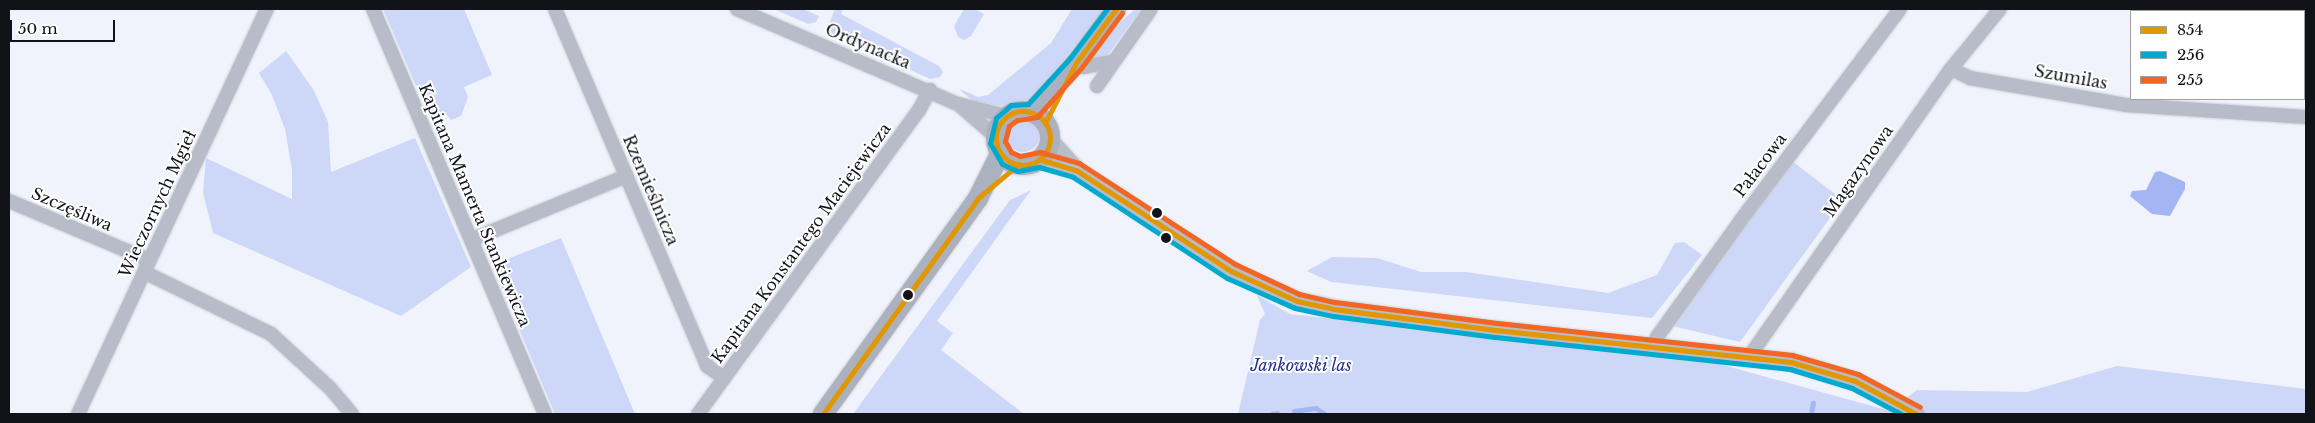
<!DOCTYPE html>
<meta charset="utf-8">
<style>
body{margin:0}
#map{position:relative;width:2315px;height:423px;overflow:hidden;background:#f0f3fb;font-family:"Libre Baskerville",serif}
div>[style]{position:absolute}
.green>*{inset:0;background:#cdd8f8}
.round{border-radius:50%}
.water>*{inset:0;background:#a3b5f3}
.stream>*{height:4.5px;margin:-2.25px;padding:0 2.25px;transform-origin:2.25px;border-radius:2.25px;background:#a3b5f3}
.roads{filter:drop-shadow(0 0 1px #cdd0d6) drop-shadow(0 0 1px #cdd0d6)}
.minor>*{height:14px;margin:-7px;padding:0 7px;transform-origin:7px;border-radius:7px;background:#b8bcc8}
.tertiary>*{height:18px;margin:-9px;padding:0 9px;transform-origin:9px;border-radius:9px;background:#b8bcc8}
.secondary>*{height:20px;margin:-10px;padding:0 10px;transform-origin:10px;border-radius:10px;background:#acb1c0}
.secondary>.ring{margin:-10px;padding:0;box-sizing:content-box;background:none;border:20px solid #acb1c0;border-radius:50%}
.bus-1>*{height:5px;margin:-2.5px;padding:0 2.5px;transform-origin:2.5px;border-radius:2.5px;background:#e09702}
.bus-1>.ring{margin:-2.5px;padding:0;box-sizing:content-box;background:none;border:5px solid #e09702;border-radius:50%}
.bus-2>*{height:5px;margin:-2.5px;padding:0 2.5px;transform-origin:2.5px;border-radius:2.5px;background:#00a9ce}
.bus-3>*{height:5px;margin:-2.5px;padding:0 2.5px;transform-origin:2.5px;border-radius:2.5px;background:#f26522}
.dots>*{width:14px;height:14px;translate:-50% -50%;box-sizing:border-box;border:2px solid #fff;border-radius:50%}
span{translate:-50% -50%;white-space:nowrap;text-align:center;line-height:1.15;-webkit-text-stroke:4px #fff;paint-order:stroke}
.street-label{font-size:16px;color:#111318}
.park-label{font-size:16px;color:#242f90;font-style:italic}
.frame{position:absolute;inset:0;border:10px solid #111318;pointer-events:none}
.legend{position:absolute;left:2130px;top:10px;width:175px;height:90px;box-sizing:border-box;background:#fff;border:1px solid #a0a1a3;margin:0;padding:6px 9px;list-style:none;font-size:15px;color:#111318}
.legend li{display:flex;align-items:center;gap:10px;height:25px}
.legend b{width:25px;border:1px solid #a0a1a3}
.scale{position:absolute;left:10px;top:20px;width:105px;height:22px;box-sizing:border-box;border:2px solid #111318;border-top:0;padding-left:6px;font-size:15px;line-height:18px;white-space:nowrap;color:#111318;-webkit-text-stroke:4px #fff;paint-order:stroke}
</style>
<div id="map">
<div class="green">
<div style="clip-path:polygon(383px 9px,464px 9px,492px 75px,464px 87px,468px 97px,461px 116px,451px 120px,445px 113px,429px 116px)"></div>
<div style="clip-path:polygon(774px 9px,803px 9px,819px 16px,816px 22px,808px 24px)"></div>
<div style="clip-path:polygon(835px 9px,843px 9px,841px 14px,939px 66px,943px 72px,940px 77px,930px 79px,830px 33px,828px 26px)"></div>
<div style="clip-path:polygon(964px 9px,975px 9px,984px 14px,971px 36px,964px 40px,958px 37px,954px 26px)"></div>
<div style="clip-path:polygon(1072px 9px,1104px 9px,1049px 83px,1033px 99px,999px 106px,972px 100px,962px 92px,960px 89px,978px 97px,988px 95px,1051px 43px)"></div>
<div style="clip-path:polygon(1135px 9px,1142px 9px,1106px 57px,1091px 61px,1088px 58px,1102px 39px)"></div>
<div style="clip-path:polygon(286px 51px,313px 89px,328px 122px,331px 172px,415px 138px,471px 267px,401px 316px,213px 233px,203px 193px,206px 158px,292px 199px,292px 170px,285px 129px,272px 95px,259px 73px)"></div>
<div class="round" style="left:1007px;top:120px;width:32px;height:32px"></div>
<div style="clip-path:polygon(1792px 161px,1843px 200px,1740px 342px,1668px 325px)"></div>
<div style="clip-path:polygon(1031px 190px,937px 321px,953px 333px,941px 350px,1024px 414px,853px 414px,1010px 200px)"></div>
<div style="clip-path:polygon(561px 238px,635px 414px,555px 414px,492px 265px)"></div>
<div style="clip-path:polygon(1684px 242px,1702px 255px,1652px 318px,1331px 282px,1307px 271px,1332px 257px,1377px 258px,1421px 272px,1466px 272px,1608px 293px,1657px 275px,1675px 243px)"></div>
<div style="clip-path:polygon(1257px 295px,1290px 314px,1705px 360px,1890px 411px,1917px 390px,2027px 392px,2117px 366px,2306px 389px,2306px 414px,1238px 414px,1260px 320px,1265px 314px)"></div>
</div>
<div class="water">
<div style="clip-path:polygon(2160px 171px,2185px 182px,2185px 189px,2170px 216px,2152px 214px,2130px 196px,2132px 191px,2146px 190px,2155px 172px)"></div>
</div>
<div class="stream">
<div style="left:1294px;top:411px;width:22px;rotate:-8deg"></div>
<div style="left:1316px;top:408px;width:11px;rotate:34deg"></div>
<div style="left:1272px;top:414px;width:5px;rotate:-11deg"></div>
<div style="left:1811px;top:414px;width:11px;rotate:-80deg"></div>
</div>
<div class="roads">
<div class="minor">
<div style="left:373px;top:9px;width:440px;rotate:67deg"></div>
<div style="left:555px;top:9px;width:388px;rotate:66.9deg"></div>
<div style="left:707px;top:366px;width:21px;rotate:35deg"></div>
<div style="left:737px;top:9px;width:241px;rotate:23.3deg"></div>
<div style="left:958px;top:104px;width:50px;rotate:13.8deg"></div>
<div style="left:1076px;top:63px;width:8px;rotate:30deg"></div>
<div style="left:1083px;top:67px;width:29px;rotate:-10deg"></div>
<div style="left:1951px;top:69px;width:21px;rotate:25deg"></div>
<div style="left:1970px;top:78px;width:158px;rotate:9.8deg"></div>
<div style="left:2126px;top:105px;width:180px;rotate:3.8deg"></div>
<div style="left:1097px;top:86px;width:94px;rotate:-55deg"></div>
<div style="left:958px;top:104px;width:50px;rotate:41deg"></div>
<div style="left:9px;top:201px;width:152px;rotate:22.9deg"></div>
<div style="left:471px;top:240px;width:168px;rotate:-22.4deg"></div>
<div style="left:144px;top:272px;width:141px;rotate:26deg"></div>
<div style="left:271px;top:334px;width:80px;rotate:42.5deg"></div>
<div style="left:330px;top:388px;width:34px;rotate:50deg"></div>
<div style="left:1655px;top:346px;width:9px;rotate:-77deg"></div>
<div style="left:1657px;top:337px;width:144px;rotate:-54.3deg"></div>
<div style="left:1741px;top:220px;width:264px;rotate:-53deg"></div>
<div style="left:1749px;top:357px;width:352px;rotate:-55deg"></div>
<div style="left:1951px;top:69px;width:77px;rotate:-50.8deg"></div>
<div style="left:78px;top:414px;width:447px;rotate:-65deg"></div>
<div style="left:698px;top:414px;width:376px;rotate:-54deg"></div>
<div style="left:919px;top:110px;width:23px;rotate:-61deg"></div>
</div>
<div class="tertiary">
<div style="left:1050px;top:141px;width:39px;rotate:48deg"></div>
<div style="left:1039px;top:159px;width:39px;rotate:17deg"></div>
<div style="left:1076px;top:170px;width:185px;rotate:33.1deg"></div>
<div style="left:1231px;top:271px;width:72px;rotate:24.4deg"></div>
<div style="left:1297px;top:301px;width:38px;rotate:12deg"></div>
<div style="left:1334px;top:309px;width:163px;rotate:7.4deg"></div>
<div style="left:1496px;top:330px;width:297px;rotate:6.2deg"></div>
<div style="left:1791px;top:362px;width:67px;rotate:16.5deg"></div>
<div style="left:1855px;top:381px;width:69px;rotate:28.4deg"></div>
</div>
<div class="secondary">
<div class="ring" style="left:996px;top:111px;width:34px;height:34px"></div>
<div style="left:1031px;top:112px;width:67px;rotate:-47.4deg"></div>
<div style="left:1076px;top:63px;width:67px;rotate:-53.5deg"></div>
<div style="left:823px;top:414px;width:266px;rotate:-54.3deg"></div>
<div style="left:978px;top:198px;width:51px;rotate:-63.4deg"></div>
</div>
</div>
<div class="bus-1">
<div class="ring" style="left:996px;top:111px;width:49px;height:49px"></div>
<div style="left:1045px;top:123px;width:68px;rotate:-62.7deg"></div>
<div style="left:1076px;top:63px;width:67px;rotate:-53.5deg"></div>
<div style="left:1039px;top:159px;width:39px;rotate:17deg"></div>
<div style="left:1076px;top:170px;width:185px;rotate:33.1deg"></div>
<div style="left:1231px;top:271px;width:72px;rotate:24.4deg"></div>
<div style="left:1297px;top:301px;width:38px;rotate:12deg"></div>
<div style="left:1334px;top:309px;width:163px;rotate:7.4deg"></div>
<div style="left:1496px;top:330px;width:297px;rotate:6.2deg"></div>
<div style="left:1791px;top:362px;width:67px;rotate:16.5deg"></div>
<div style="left:1855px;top:381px;width:69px;rotate:28.4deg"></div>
<div style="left:823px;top:414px;width:266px;rotate:-54.3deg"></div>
<div style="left:978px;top:198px;width:53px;rotate:-39.7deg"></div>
</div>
<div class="bus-2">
<div style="left:1107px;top:9px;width:61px;rotate:127.1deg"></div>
<div style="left:1070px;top:58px;width:62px;rotate:132.4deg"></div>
<div style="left:1028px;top:104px;width:17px;rotate:177deg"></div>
<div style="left:1011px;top:105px;width:20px;rotate:139deg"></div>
<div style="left:996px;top:118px;width:26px;rotate:103deg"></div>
<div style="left:990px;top:143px;width:24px;rotate:60deg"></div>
<div style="left:1002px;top:164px;width:17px;rotate:24deg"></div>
<div style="left:1018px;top:171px;width:21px;rotate:-11deg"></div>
<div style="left:1039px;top:167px;width:35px;rotate:16deg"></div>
<div style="left:1073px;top:177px;width:184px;rotate:33.3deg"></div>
<div style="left:1227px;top:278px;width:74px;rotate:23.8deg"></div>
<div style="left:1295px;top:308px;width:39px;rotate:12deg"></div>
<div style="left:1333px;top:316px;width:163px;rotate:7.4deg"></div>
<div style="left:1495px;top:337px;width:297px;rotate:6.2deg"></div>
<div style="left:1790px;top:369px;width:65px;rotate:17deg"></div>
<div style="left:1852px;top:388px;width:55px;rotate:28deg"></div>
</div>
<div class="bus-3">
<div style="left:1122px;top:13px;width:67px;rotate:126.5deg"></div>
<div style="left:1082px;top:67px;width:67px;rotate:132deg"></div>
<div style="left:1037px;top:117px;width:20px;rotate:171deg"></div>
<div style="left:1017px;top:120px;width:10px;rotate:143deg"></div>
<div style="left:1009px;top:126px;width:16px;rotate:105deg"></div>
<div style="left:1005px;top:141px;width:13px;rotate:61deg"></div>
<div style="left:1011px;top:152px;width:10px;rotate:24deg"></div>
<div style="left:1020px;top:156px;width:20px;rotate:-11deg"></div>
<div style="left:1040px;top:152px;width:41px;rotate:15.8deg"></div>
<div style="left:1079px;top:163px;width:186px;rotate:32.9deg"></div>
<div style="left:1235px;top:264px;width:71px;rotate:25.1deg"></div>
<div style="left:1299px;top:294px;width:37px;rotate:13deg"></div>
<div style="left:1335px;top:302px;width:163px;rotate:7.4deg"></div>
<div style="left:1497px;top:323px;width:297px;rotate:6.2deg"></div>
<div style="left:1792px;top:355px;width:69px;rotate:16.1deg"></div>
<div style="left:1858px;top:374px;width:70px;rotate:28deg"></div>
</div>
<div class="dots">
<div style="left:1157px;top:213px;background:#111318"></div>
<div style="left:1166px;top:238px;background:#111318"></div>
<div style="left:908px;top:295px;background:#111318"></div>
</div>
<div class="street-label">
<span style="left:868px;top:46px;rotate:23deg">Ordynacka</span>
<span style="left:2071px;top:77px;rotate:10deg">Szumilas</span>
<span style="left:1760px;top:165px;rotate:-53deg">Pałacowa</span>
<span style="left:1858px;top:171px;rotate:-55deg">Magazynowa</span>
<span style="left:651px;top:190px;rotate:67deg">Rzemieślnicza</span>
<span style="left:157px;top:204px;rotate:-65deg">Wieczornych Mgieł</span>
<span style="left:475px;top:205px;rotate:67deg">Kapitana Mamerta Stankiewicza</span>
<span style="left:72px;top:209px;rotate:23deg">Szczęśliwa</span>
<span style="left:801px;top:243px;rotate:-54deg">Kapitana Konstantego Maciejewicza</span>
</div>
<div class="park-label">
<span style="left:1301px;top:365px">Jankowski las</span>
</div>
<div class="frame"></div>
<ul class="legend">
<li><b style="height:6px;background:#e09702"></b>854</li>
<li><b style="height:6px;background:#00a9ce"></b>256</li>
<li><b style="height:6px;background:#f26522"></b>255</li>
</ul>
<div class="scale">50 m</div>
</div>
